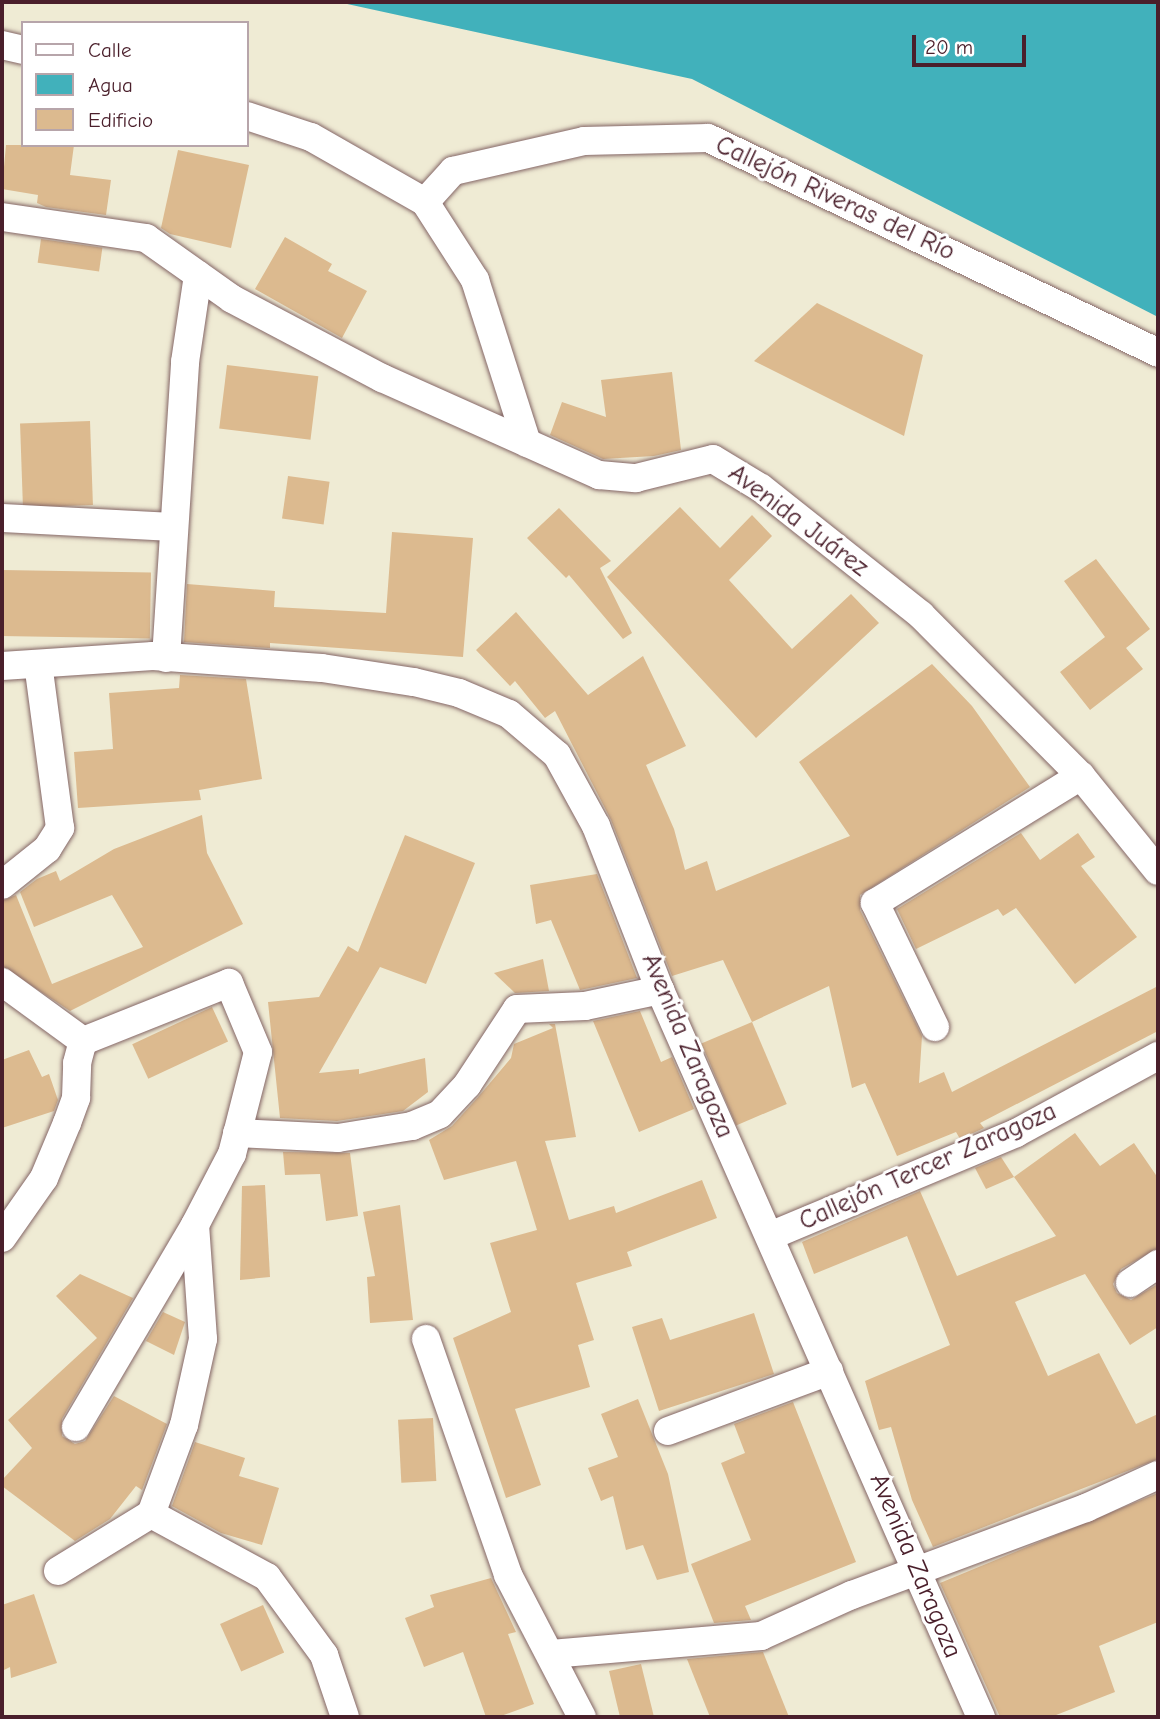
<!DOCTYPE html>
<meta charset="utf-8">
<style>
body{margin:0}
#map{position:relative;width:1160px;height:1719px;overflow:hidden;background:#efebd4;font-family:"Comic Neue",sans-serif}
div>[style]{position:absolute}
.water>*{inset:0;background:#41b1bb}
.building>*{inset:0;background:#dcba8f;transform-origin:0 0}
.roads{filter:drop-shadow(0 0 2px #846666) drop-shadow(0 0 2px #846666)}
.street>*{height:28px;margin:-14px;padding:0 14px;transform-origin:14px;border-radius:14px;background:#fff}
span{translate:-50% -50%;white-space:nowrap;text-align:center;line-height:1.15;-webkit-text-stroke:6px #fff;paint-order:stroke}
.street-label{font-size:26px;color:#4a1f2b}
.frame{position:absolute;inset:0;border:4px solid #4a1f2b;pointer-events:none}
.legend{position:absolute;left:21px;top:21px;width:228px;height:126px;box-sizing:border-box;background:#fff;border:2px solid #b7a5aa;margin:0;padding:9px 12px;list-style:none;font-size:21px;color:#4a1f2b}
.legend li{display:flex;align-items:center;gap:14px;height:35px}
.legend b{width:35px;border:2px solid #b7a5aa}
.scale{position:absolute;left:912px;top:35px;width:114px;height:32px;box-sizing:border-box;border:4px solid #4a1f2b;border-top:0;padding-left:9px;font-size:21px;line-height:24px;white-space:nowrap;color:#4a1f2b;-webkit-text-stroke:5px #fff;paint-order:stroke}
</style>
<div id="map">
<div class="water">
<div style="clip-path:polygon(338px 2px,1158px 2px,1158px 317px,692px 79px)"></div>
</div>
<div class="building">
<div style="clip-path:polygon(6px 145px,74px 145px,70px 175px,111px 180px,106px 215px,46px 207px,37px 203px,38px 195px,2px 189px)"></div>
<div style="clip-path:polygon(178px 150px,249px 165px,231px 248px,170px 234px,161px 228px)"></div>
<div style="clip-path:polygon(285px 237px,332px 264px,328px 271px,367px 291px,342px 338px,255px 289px)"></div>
<div style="left:41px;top:239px;width:62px;height:24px;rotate:8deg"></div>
<div style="clip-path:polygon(817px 303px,923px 355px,904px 436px,754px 361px)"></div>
<div style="left:227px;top:365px;width:92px;height:64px;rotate:7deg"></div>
<div style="clip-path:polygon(672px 372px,681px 450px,654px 456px,603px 459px,550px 435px,562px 402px,606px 417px,601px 380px)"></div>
<div style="left:90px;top:421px;width:84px;height:70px;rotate:88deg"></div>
<div style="left:288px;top:476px;width:42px;height:43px;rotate:8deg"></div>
<div style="clip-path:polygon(680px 507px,720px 548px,752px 515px,772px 536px,729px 580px,792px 649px,851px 594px,879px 623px,756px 738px,607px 577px)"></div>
<div style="clip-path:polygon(559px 508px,611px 561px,600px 568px,632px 633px,623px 639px,569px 575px,566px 578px,527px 538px)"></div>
<div style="clip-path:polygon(392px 532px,473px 538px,463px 657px,270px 643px,270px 648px,184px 642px,187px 584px,275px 591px,274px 607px,386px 613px)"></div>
<div style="clip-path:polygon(1096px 559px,1150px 629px,1126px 648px,1143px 669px,1090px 710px,1060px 672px,1105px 637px,1064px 581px)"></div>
<div style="left:2px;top:570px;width:149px;height:66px;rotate:1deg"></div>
<div style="clip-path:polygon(516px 612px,588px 695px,643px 656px,686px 746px,646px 765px,674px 829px,685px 870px,707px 861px,716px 891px,850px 836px,799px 762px,932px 664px,972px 706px,1030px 787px,860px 895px,860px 910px,922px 1036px,919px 1083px,944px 1072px,952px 1092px,1158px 986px,1158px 1031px,980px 1123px,984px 1128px,960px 1139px,956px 1132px,897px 1156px,865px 1083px,852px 1088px,829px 986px,752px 1022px,723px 960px,672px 976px,611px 820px,555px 711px,545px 718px,515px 681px,510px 686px,476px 650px)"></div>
<div style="clip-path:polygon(180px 675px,246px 679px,262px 779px,199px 790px,201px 800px,78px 808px,74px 752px,113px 749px,109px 693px,179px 688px)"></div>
<div style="clip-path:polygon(202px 815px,207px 853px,243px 924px,70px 1011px,2px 966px,2px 901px,16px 895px,52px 984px,143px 947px,112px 895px,34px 927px,20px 892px,37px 879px,56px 871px,60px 881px,114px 849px)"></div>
<div style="clip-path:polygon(1021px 833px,1040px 860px,1078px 833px,1095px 857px,1081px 866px,1137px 937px,1075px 984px,1016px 908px,1003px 916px,998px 909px,916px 949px,897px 909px)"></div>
<div style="clip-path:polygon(405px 835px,475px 863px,426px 984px,380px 967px,319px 1073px,359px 1069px,359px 1074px,425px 1058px,428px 1092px,403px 1111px,337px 1121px,280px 1118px,268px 1002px,319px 997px,348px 946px,358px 952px)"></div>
<div style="clip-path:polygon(597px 874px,637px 978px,580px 990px,551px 920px,536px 924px,530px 885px)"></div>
<div style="clip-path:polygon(543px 959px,549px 991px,515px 993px,494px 973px)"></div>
<div style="left:212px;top:1007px;width:38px;height:88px;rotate:65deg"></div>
<div style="clip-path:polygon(640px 1011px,661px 1062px,672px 1057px,694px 1109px,639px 1132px,593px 1021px)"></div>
<div style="left:752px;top:1022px;width:89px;height:55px;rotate:67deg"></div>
<div style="clip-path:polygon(549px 1024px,555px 1024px,576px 1137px,545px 1141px,569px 1220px,614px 1206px,616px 1213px,702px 1180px,717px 1218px,627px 1252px,632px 1266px,576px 1283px,594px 1340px,578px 1345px,590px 1387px,515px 1409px,541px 1485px,506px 1498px,453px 1338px,511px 1312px,490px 1243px,537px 1230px,516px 1161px,444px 1180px,429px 1140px,452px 1126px,479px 1096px,511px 1058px,514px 1044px,553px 1028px)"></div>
<div style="clip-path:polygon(29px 1050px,42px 1077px,49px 1074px,58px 1100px,54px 1111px,2px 1128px,2px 1060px)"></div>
<div style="clip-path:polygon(1075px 1133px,1100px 1166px,1134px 1143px,1158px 1178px,1158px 1248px,1121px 1269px,1113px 1284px,1117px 1293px,1131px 1300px,1158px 1284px,1158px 1327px,1130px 1345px,1085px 1274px,1015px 1302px,1048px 1376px,1099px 1353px,1136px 1424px,1158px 1414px,1158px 1459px,933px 1547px,912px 1500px,891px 1427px,879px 1430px,865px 1381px,950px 1345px,907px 1236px,814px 1274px,802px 1242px,920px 1191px,957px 1276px,1056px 1236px,1014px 1177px)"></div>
<div style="clip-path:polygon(283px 1152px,350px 1153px,358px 1216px,326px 1221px,320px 1174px,285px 1175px)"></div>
<div style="clip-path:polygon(1001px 1157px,1014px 1177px,986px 1189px,975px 1168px)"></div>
<div style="clip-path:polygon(265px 1185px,270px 1277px,240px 1280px,242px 1186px)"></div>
<div style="clip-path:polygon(400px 1205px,413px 1320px,370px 1323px,367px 1277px,375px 1276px,363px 1212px)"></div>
<div style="clip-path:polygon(80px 1274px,133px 1298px,62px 1419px,62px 1436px,75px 1444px,85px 1441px,114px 1396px,167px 1424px,142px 1490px,136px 1486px,110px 1519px,75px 1541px,2px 1486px,2px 1480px,32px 1448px,8px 1420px,97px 1338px,56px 1296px)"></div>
<div style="clip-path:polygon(163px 1312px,185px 1322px,174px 1355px,146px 1341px)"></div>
<div style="clip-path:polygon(754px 1313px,774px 1374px,659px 1411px,632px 1327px,662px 1318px,670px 1340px)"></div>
<div style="clip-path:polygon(638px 1399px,668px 1474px,689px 1572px,657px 1580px,643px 1545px,626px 1550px,613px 1496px,601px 1501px,588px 1468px,618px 1457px,601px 1414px)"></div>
<div style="clip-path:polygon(793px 1402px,856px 1562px,745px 1606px,751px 1620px,714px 1623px,691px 1564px,751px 1540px,721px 1463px,745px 1453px,734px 1424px)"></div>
<div style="left:433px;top:1418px;width:63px;height:35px;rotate:87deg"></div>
<div style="clip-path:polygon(195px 1442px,245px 1458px,239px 1476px,279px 1488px,262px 1545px,221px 1533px,172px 1506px)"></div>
<div style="clip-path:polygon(1158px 1493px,1158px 1622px,1099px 1646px,1115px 1692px,1051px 1717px,1000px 1717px,940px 1583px)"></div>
<div style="clip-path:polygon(491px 1578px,516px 1632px,508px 1634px,534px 1704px,498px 1717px,486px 1717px,463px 1652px,424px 1667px,405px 1618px,434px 1607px,430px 1595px)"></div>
<div style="clip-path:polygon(34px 1594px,57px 1663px,11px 1678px,10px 1667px,2px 1671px,2px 1605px)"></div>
<div style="left:263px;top:1605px;width:52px;height:47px;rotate:66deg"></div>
<div style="clip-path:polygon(763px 1652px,789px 1717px,710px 1717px,687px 1659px)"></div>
<div style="clip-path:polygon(641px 1664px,654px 1717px,620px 1717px,609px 1671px)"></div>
</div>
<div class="roads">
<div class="street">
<div style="left:2px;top:45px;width:22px;rotate:13deg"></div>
<div style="left:247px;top:116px;width:67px;rotate:18.2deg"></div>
<div style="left:311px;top:137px;width:131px;rotate:29.7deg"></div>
<div style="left:425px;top:202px;width:93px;rotate:57.3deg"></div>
<div style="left:475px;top:280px;width:171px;rotate:72.3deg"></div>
<div style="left:425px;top:202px;width:42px;rotate:-47.9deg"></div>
<div style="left:453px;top:171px;width:134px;rotate:-12.9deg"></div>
<div style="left:584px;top:141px;width:124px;rotate:-1.4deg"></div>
<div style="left:708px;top:138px;width:499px;rotate:25.5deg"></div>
<div style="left:2px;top:217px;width:146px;rotate:8.3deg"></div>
<div style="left:146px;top:238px;width:105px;rotate:35.3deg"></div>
<div style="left:232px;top:299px;width:170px;rotate:27.8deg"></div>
<div style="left:382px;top:378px;width:238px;rotate:24.1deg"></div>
<div style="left:599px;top:475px;width:37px;rotate:5deg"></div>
<div style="left:636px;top:478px;width:79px;rotate:-13.9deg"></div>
<div style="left:713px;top:459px;width:56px;rotate:31.1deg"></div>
<div style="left:761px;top:488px;width:204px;rotate:38.4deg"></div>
<div style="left:921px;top:615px;width:227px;rotate:45.2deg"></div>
<div style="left:1081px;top:776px;width:122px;rotate:51deg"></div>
<div style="left:2px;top:518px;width:171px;rotate:3deg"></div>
<div style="left:166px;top:658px;width:297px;rotate:-86.3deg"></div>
<div style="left:185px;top:362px;width:88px;rotate:-81.5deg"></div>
<div style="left:2px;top:666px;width:151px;rotate:-3.8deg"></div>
<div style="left:153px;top:656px;width:169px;rotate:4.1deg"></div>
<div style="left:322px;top:668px;width:93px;rotate:8.7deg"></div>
<div style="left:414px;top:682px;width:46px;rotate:13.7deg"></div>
<div style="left:459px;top:693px;width:54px;rotate:22.8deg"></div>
<div style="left:509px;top:714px;width:63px;rotate:40.5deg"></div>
<div style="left:557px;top:755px;width:81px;rotate:61.2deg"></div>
<div style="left:596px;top:826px;width:176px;rotate:68.7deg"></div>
<div style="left:660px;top:990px;width:795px;rotate:66.18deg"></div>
<div style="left:2px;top:885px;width:58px;rotate:-38.7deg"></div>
<div style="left:47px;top:849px;width:25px;rotate:-58deg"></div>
<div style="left:60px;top:828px;width:165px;rotate:-97.6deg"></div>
<div style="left:2px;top:982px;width:100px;rotate:36.1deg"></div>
<div style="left:935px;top:1027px;width:138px;rotate:-115.8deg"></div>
<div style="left:875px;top:903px;width:242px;rotate:-31.7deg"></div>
<div style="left:237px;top:1133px;width:101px;rotate:2.8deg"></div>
<div style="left:338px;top:1138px;width:75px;rotate:-9.2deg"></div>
<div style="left:412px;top:1126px;width:30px;rotate:-23deg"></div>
<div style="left:440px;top:1114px;width:40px;rotate:-47deg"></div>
<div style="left:467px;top:1085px;width:91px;rotate:-56.7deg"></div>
<div style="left:517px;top:1009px;width:68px;rotate:-2.5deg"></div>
<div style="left:585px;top:1006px;width:77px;rotate:-12deg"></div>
<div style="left:770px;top:1236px;width:267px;rotate:-22.7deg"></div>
<div style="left:1016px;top:1133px;width:162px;rotate:-28.5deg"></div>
<div style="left:2px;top:1238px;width:73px;rotate:-55deg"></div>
<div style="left:44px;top:1178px;width:60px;rotate:-67.3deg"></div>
<div style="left:67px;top:1123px;width:27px;rotate:-70deg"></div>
<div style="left:76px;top:1098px;width:35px;rotate:-88deg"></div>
<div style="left:77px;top:1063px;width:23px;rotate:-75deg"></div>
<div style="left:1130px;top:1283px;width:34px;rotate:-34deg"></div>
<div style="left:426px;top:1339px;width:250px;rotate:70.8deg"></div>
<div style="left:508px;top:1575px;width:160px;rotate:62.5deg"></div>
<div style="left:76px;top:1427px;width:234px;rotate:-59.5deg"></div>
<div style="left:668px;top:1431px;width:172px;rotate:-20.4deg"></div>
<div style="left:151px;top:1514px;width:132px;rotate:28.5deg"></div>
<div style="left:267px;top:1577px;width:97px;rotate:53.8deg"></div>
<div style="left:324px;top:1655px;width:65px;rotate:71.3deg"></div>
<div style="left:58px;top:1571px;width:109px;rotate:-31.5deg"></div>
<div style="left:151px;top:1514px;width:95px;rotate:-69.7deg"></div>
<div style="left:184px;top:1425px;width:88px;rotate:-77.5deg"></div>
<div style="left:203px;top:1339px;width:114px;rotate:-94deg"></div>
<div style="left:195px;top:1225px;width:80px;rotate:-62.5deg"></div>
<div style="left:232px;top:1154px;width:105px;rotate:-75.7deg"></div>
<div style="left:258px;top:1052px;width:75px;rotate:-112.8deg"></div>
<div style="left:229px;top:983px;width:157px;rotate:158.3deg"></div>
<div style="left:551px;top:1654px;width:211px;rotate:-4.9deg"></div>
<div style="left:761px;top:1636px;width:100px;rotate:-24.3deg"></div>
<div style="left:852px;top:1595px;width:250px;rotate:-20.4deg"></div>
<div style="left:1086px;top:1508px;width:79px;rotate:-24.6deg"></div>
</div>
</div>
<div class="street-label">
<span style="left:835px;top:199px;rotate:25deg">Callejón Riveras del Río</span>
<span style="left:798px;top:521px;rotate:37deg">Avenida Juárez</span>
<span style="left:687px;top:1046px;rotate:67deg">Avenida Zaragoza</span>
<span style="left:928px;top:1167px;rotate:-24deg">Callejón Tercer Zaragoza</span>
<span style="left:915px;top:1566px;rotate:67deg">Avenida Zaragoza</span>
</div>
<div class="frame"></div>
<ul class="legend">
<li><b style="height:9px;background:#fff"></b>Calle</li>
<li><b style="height:19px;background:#41b1bb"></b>Agua</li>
<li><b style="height:19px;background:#dcba8f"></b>Edificio</li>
</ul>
<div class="scale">20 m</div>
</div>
